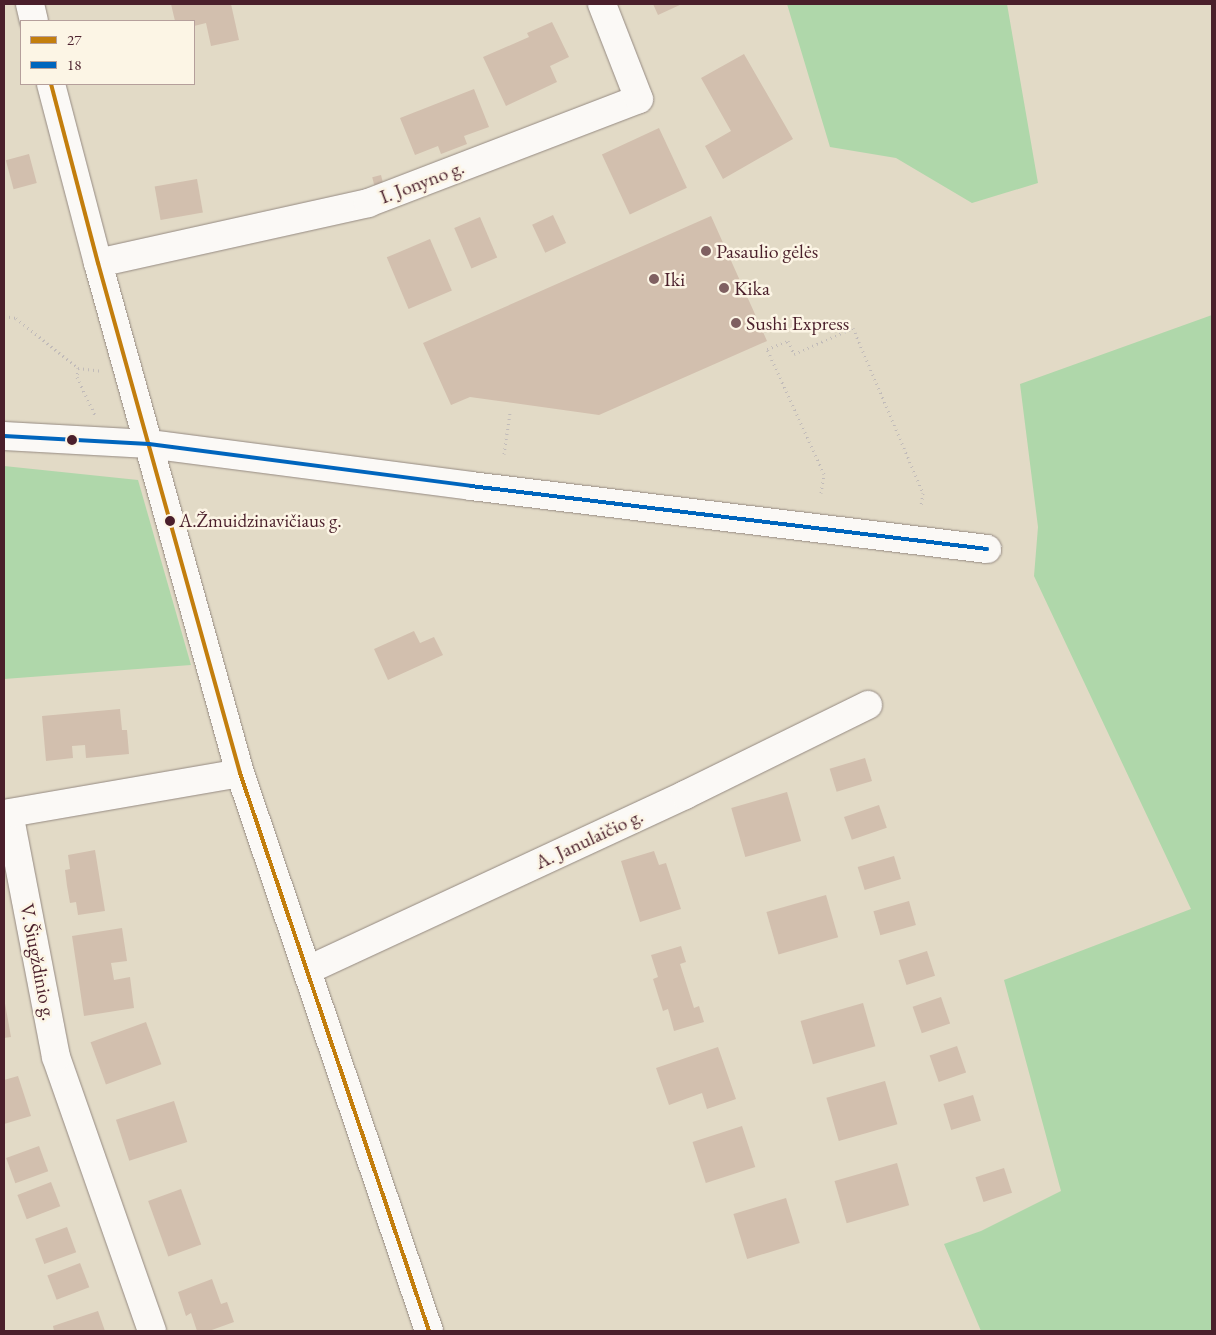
<!DOCTYPE html>
<meta charset="utf-8">
<style>
body{margin:0}
#map{position:relative;width:1216px;height:1335px;overflow:hidden;background:#e2dac6;font-family:"EB Garamond",serif}
div>[style]{position:absolute}
.green>*{inset:0;background:#afd7aa}
.building>*{inset:0;background:#d2bfae;transform-origin:0 0}
.path>*{height:3px;margin-top:-1.5px;transform-origin:0;background:repeating-linear-gradient(90deg,#c1bbb9 0 1px,transparent 0 5px)}
.roads{filter:drop-shadow(0 0 1px #958a82) drop-shadow(0 0 1px #958a82)}
.minor>*{height:28px;margin:-14px;padding:0 14px;transform-origin:14px;border-radius:14px;background:#fbf9f6}
.bus-1>*{height:4px;margin:-2px;padding:0 2px;transform-origin:2px;border-radius:2px;background:#c37e0d}
.bus-2>*{height:4px;margin:-2px;padding:0 2px;transform-origin:2px;border-radius:2px;background:#0065bd}
.dots>*{width:14px;height:14px;translate:-50% -50%;box-sizing:border-box;border:2px solid #fcf5e5;border-radius:50%}
span{translate:-50% -50%;white-space:nowrap;text-align:center;line-height:1.15;-webkit-text-stroke:5px #fcf5e5;paint-order:stroke}
.bus-label{font-size:19px;color:#4a1f2b}
.left{translate:0 -50%;text-align:left}
.street-label{font-size:20px;color:#4a1f2b}
.poi-label{font-size:20px;color:#4a1f2b}
.frame{position:absolute;inset:0;border:5px solid #4a1f2b;pointer-events:none}
.legend{position:absolute;left:20px;top:20px;width:175px;height:65px;box-sizing:border-box;background:#fcf5e5;border:1px solid #b59f9b;margin:0;padding:6px 9px;list-style:none;font-size:15px;color:#4a1f2b}
.legend li{display:flex;align-items:center;gap:10px;height:25px}
.legend b{width:25px;border:1px solid #b59f9b}
</style>
<div id="map">
<div class="green">
<div style="clip-path:polygon(787px 4px,1007px 4px,1038px 183px,972px 203px,896px 158px,830px 147px)"></div>
<div style="clip-path:polygon(1212px 315px,1212px 1331px,981px 1331px,944px 1244px,981px 1231px,1061px 1191px,1004px 980px,1191px 909px,1034px 576px,1038px 527px,1020px 384px)"></div>
<div style="clip-path:polygon(4px 466px,138px 480px,191px 665px,4px 679px)"></div>
</div>
<div class="building">
<div style="clip-path:polygon(171px 4px,231px 4px,239px 40px,211px 46px,206px 23px,194px 26px,194px 21px,175px 21px)"></div>
<div style="clip-path:polygon(653px 4px,682px 4px,658px 15px)"></div>
<div style="clip-path:polygon(552px 22px,569px 57px,550px 66px,557px 82px,506px 106px,483px 57px,529px 37px,527px 33px)"></div>
<div style="clip-path:polygon(744px 54px,793px 139px,723px 179px,705px 146px,731px 131px,701px 78px)"></div>
<div style="clip-path:polygon(474px 89px,489px 127px,464px 136px,467px 144px,441px 154px,438px 146px,415px 155px,400px 118px)"></div>
<div style="left:659px;top:128px;width:66px;height:63px;rotate:65deg"></div>
<div style="left:29px;top:154px;width:30px;height:24px;rotate:75deg"></div>
<div style="left:381px;top:175px;width:8px;height:9px;rotate:76deg"></div>
<div style="left:197px;top:179px;width:34px;height:43px;rotate:80deg"></div>
<div style="left:553px;top:215px;width:31px;height:23px;rotate:65deg"></div>
<div style="clip-path:polygon(711px 216px,767px 341px,599px 415px,470px 397px,451px 405px,423px 343px)"></div>
<div style="left:480px;top:217px;width:44px;height:28px;rotate:67deg"></div>
<div style="left:430px;top:239px;width:56px;height:47px;rotate:67deg"></div>
<div style="clip-path:polygon(414px 631px,420px 643px,434px 637px,443px 655px,388px 680px,374px 649px)"></div>
<div style="clip-path:polygon(120px 709px,122px 730px,127px 730px,129px 754px,86px 758px,85px 745px,72px 746px,73px 758px,46px 761px,42px 716px)"></div>
<div style="left:865px;top:758px;width:24px;height:37px;rotate:73deg"></div>
<div style="left:787px;top:792px;width:51px;height:58px;rotate:74deg"></div>
<div style="left:879px;top:805px;width:24px;height:37px;rotate:71deg"></div>
<div style="clip-path:polygon(95px 850px,105px 911px,78px 915px,76px 902px,70px 903px,67px 886px,65px 870px,70px 869px,68px 855px)"></div>
<div style="clip-path:polygon(654px 851px,659px 865px,666px 863px,681px 909px,640px 922px,621px 861px)"></div>
<div style="left:894px;top:856px;width:24px;height:38px;rotate:73deg"></div>
<div style="left:826px;top:895px;width:44px;height:62px;rotate:74deg"></div>
<div style="left:909px;top:901px;width:25px;height:37px;rotate:74deg"></div>
<div style="clip-path:polygon(122px 928px,127px 961px,111px 963px,114px 980px,130px 977px,134px 1008px,84px 1016px,72px 936px)"></div>
<div style="clip-path:polygon(681px 946px,686px 962px,680px 964px,694px 1008px,699px 1006px,704px 1022px,674px 1031px,668px 1009px,663px 1011px,653px 979px,658px 977px,651px 955px)"></div>
<div style="left:927px;top:951px;width:26px;height:30px;rotate:72deg"></div>
<div style="left:941px;top:997px;width:28px;height:30px;rotate:71deg"></div>
<div style="clip-path:polygon(4px 998px,11px 1037px,4px 1038px)"></div>
<div style="left:863px;top:1003px;width:45px;height:65px;rotate:74deg"></div>
<div style="left:146px;top:1022px;width:45px;height:59px;rotate:70deg"></div>
<div style="left:957px;top:1046px;width:28px;height:29px;rotate:71deg"></div>
<div style="clip-path:polygon(718px 1047px,736px 1099px,707px 1109px,702px 1093px,669px 1105px,656px 1068px)"></div>
<div style="clip-path:polygon(18px 1076px,31px 1116px,4px 1124px,4px 1080px)"></div>
<div style="left:885px;top:1081px;width:45px;height:61px;rotate:74deg"></div>
<div style="left:973px;top:1095px;width:27px;height:31px;rotate:73deg"></div>
<div style="left:174px;top:1101px;width:43px;height:61px;rotate:72deg"></div>
<div style="left:742px;top:1126px;width:43px;height:52px;rotate:72deg"></div>
<div style="left:39px;top:1146px;width:27px;height:35px;rotate:70deg"></div>
<div style="left:897px;top:1163px;width:44px;height:65px;rotate:74deg"></div>
<div style="left:1004px;top:1168px;width:26px;height:30px;rotate:72deg"></div>
<div style="left:51px;top:1182px;width:26px;height:36px;rotate:69deg"></div>
<div style="left:181px;top:1189px;width:59px;height:35px;rotate:70deg"></div>
<div style="left:786px;top:1198px;width:47px;height:55px;rotate:73deg"></div>
<div style="left:67px;top:1227px;width:27px;height:34px;rotate:70deg"></div>
<div style="left:80px;top:1263px;width:26px;height:35px;rotate:69deg"></div>
<div style="clip-path:polygon(212px 1279px,221px 1304px,227px 1302px,234px 1322px,209px 1331px,197px 1331px,191px 1313px,186px 1316px,178px 1292px)"></div>
<div style="clip-path:polygon(98px 1311px,105px 1331px,54px 1331px,53px 1326px)"></div>
</div>
<div class="path">
<div style="left:4px;top:316px;width:12px;rotate:9deg"></div>
<div style="left:16px;top:318px;width:80px;rotate:38.9deg"></div>
<div style="left:78px;top:368px;width:23px;rotate:7deg"></div>
<div style="left:78px;top:368px;width:9px;rotate:96deg"></div>
<div style="left:77px;top:377px;width:42px;rotate:64.7deg"></div>
<div style="left:504px;top:454px;width:41px;rotate:-81.7deg"></div>
<div style="left:821px;top:493px;width:19px;rotate:-81deg"></div>
<div style="left:824px;top:474px;width:137px;rotate:-114.5deg"></div>
<div style="left:767px;top:349px;width:22px;rotate:-21deg"></div>
<div style="left:788px;top:341px;width:14px;rotate:65deg"></div>
<div style="left:794px;top:354px;width:64px;rotate:-23.8deg"></div>
<div style="left:853px;top:328px;width:179px;rotate:67deg"></div>
<div style="left:923px;top:493px;width:12px;rotate:99deg"></div>
</div>
<div class="roads">
<div class="minor">
<div style="left:30px;top:4px;width:17px;rotate:77deg"></div>
<div style="left:51px;top:84px;width:185px;rotate:75.3deg"></div>
<div style="left:98px;top:263px;width:529px;rotate:74.44deg"></div>
<div style="left:240px;top:773px;width:589px;rotate:71.29deg"></div>
<div style="left:98px;top:263px;width:277px;rotate:-12.5deg"></div>
<div style="left:368px;top:203px;width:290px;rotate:-21deg"></div>
<div style="left:639px;top:99px;width:102px;rotate:-111.3deg"></div>
<div style="left:4px;top:436px;width:145px;rotate:3.2deg"></div>
<div style="left:149px;top:444px;width:325px;rotate:7.4deg"></div>
<div style="left:471px;top:486px;width:520px;rotate:6.96deg"></div>
<div style="left:308px;top:970px;width:416px;rotate:-24.9deg"></div>
<div style="left:685px;top:795px;width:204px;rotate:-26.2deg"></div>
<div style="left:152px;top:1331px;width:290px;rotate:-109.3deg"></div>
<div style="left:56px;top:1057px;width:248px;rotate:-100.9deg"></div>
<div style="left:9px;top:813px;width:234px;rotate:-9.8deg"></div>
</div>
</div>
<div class="bus-1">
<div style="left:51px;top:84px;width:185px;rotate:75.3deg"></div>
<div style="left:98px;top:263px;width:529px;rotate:74.44deg"></div>
<div style="left:240px;top:773px;width:589px;rotate:71.29deg"></div>
</div>
<div class="bus-2">
<div style="left:4px;top:436px;width:145px;rotate:3.2deg"></div>
<div style="left:149px;top:444px;width:325px;rotate:7.4deg"></div>
<div style="left:471px;top:486px;width:520px;rotate:6.96deg"></div>
</div>
<div class="dots">
<div style="left:706px;top:251px;background:#7f6061"></div>
<div style="left:654px;top:279px;background:#7f6061"></div>
<div style="left:724px;top:288px;background:#7f6061"></div>
<div style="left:736px;top:323px;background:#7f6061"></div>
<div style="left:72px;top:440px;background:#4a1f2b"></div>
<div style="left:170px;top:521px;background:#4a1f2b"></div>
</div>
<div class="bus-label">
<span class="left" style="left:179px;top:521px">A.Žmuidzinavičiaus g.</span>
</div>
<div class="street-label">
<span style="left:422px;top:182px;rotate:-21deg">I. Jonyno g.</span>
<span style="left:589px;top:839px;rotate:-25deg">A. Janulaičio g.</span>
<span style="left:38px;top:962px;rotate:79deg">V. Šiugždinio g.</span>
</div>
<div class="poi-label">
<span class="left" style="left:716px;top:251px">Pasaulio gėlės</span>
<span class="left" style="left:664px;top:279px">Iki</span>
<span class="left" style="left:734px;top:288px">Kika</span>
<span class="left" style="left:746px;top:323px">Sushi Express</span>
</div>
<div class="frame"></div>
<ul class="legend">
<li><b style="height:6px;background:#c37e0d"></b>27</li>
<li><b style="height:6px;background:#0065bd"></b>18</li>
</ul>
</div>
